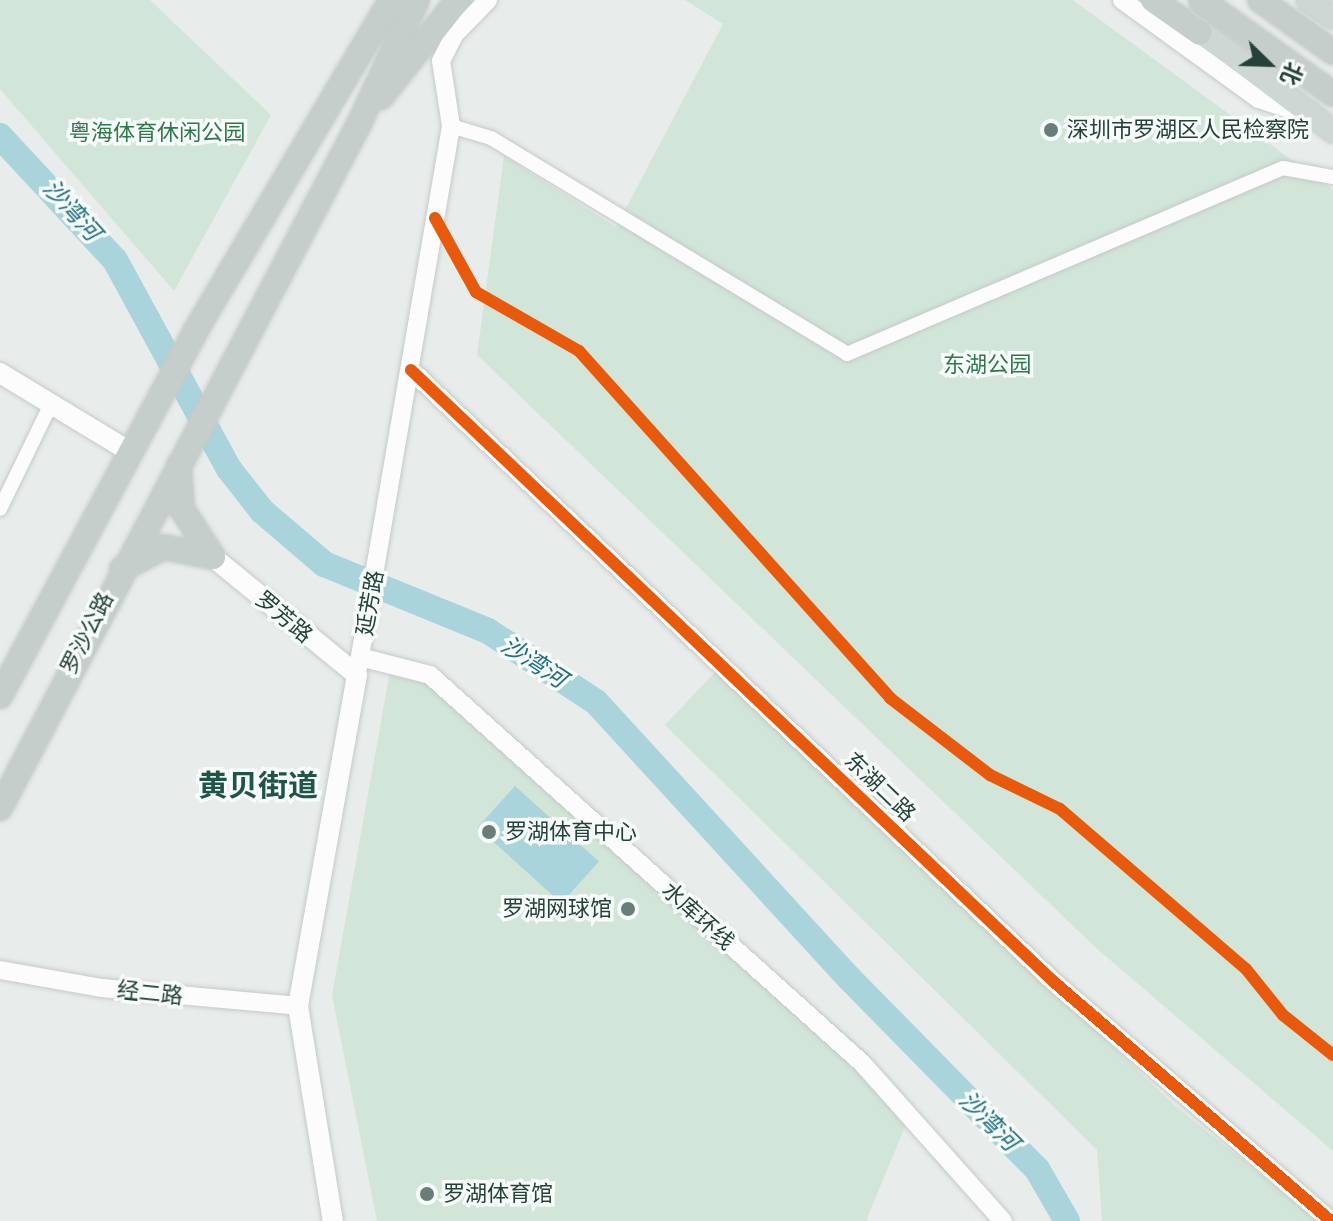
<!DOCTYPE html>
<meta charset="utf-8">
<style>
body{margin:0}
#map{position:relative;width:1333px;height:1221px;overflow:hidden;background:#e8edeb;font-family:Montserrat,"Noto Sans SC",sans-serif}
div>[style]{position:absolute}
.green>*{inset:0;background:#d1e6d8}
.water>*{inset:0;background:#a9d4db;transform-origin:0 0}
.river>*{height:26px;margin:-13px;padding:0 13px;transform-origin:13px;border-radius:13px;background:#a9d4db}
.roads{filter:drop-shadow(0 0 2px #c5cac8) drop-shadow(0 0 2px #c5cac8)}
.minor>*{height:14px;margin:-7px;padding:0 7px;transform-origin:7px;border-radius:7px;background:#fcfcfc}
.tertiary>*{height:18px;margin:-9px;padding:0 9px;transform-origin:9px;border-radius:9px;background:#fcfcfc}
.secondary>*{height:20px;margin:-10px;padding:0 10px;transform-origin:10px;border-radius:10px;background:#fcfcfc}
.primary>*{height:22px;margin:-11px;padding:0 11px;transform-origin:11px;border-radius:11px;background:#cfd7d5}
.trunk>*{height:24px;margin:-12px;padding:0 12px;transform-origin:12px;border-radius:12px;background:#c6cecc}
.cycleway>*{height:12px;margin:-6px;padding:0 6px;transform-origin:6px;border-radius:6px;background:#e8590c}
.dots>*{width:22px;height:22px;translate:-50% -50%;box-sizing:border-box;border:4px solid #f7fbf9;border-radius:50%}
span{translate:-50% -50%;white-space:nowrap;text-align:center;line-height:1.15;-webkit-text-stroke:7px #f7fbf9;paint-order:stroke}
.poi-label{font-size:22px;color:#24423a}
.left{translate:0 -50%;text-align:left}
.right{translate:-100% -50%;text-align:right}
.park-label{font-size:22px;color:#2d7a4b}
.street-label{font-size:22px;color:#24423a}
.water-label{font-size:24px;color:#1c6f80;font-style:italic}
.district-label{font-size:30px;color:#1f5548;font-weight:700}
.north{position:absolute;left:1229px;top:24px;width:80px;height:80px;-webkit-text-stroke:6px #f7fbf9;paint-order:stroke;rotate:113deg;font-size:22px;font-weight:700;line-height:32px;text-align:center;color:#24423a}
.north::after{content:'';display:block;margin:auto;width:28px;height:36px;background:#24423a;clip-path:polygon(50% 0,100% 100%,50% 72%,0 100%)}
</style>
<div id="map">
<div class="green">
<div style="clip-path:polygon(0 0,150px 0,271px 115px,174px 291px,0 89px)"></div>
<div style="clip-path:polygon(685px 0,1073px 0,1333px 190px,1333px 1151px,1095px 947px,477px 355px,504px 156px,616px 227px,723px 24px)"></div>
<div style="clip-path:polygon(392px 660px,434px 670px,870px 1056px,909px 1117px,866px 1221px,377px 1221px,332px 995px)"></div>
<div style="clip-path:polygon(717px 670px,1174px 1105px,1319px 1221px,1102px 1221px,1097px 1150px,665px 725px)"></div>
</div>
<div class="water">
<div style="left:515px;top:786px;width:113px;height:56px;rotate:42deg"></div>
</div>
<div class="river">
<div style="left:0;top:136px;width:169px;rotate:47.2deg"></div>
<div style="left:115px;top:260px;width:238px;rotate:61.4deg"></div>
<div style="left:229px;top:469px;width:53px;rotate:51.8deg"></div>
<div style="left:262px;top:511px;width:82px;rotate:40.5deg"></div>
<div style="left:324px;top:564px;width:177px;rotate:22.2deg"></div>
<div style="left:488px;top:631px;width:129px;rotate:33.3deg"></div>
<div style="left:596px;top:702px;width:374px;rotate:47.5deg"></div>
<div style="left:849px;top:978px;width:268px;rotate:45.5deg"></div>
<div style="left:1037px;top:1169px;width:60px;rotate:60deg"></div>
</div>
<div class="roads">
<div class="minor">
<div style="left:451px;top:126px;width:42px;rotate:16.7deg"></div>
<div style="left:491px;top:138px;width:416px;rotate:31.2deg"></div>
<div style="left:847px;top:354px;width:474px;rotate:-23.1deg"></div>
<div style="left:1283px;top:168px;width:51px;rotate:10.2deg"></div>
<div style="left:0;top:509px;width:117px;rotate:-64.1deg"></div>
</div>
<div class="tertiary">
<div style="left:1122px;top:0;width:169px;rotate:35.9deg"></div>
<div style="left:1259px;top:99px;width:47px;rotate:18.4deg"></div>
<div style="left:411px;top:370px;width:888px;rotate:43.59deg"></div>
<div style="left:1054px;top:982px;width:366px;rotate:40.8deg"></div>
<div style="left:360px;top:657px;width:72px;rotate:14.4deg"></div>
<div style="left:430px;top:675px;width:581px;rotate:41.93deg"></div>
<div style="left:862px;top:1063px;width:212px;rotate:48.3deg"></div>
<div style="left:358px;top:668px;width:550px;rotate:-80.26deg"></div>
<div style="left:451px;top:126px;width:66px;rotate:-98.7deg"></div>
<div style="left:441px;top:61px;width:29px;rotate:-63deg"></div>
<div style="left:454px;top:35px;width:49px;rotate:-45.8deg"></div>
<div style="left:0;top:970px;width:104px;rotate:10deg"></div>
<div style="left:102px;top:988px;width:197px;rotate:5.2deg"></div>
</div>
<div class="secondary">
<div style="left:0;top:373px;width:151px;rotate:31.2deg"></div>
<div style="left:213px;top:557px;width:186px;rotate:39.3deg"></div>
<div style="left:357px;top:675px;width:336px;rotate:100.1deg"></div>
<div style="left:298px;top:1006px;width:218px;rotate:80.8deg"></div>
</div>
<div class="primary">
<div style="left:1308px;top:0;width:30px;rotate:34deg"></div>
<div style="left:1187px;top:21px;width:183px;rotate:37deg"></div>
</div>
<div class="trunk">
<div style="left:1153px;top:0;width:57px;rotate:35.1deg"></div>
<div style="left:1201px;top:0;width:162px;rotate:35.5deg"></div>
<div style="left:1260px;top:0;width:90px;rotate:35.5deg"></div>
<div style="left:381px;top:97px;width:124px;rotate:-51.6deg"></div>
<div style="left:179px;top:465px;width:44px;rotate:86.1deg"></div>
<div style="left:182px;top:509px;width:57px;rotate:57.1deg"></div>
<div style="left:122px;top:569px;width:47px;rotate:-27.6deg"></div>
<div style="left:164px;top:547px;width:50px;rotate:11.5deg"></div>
<div style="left:0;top:696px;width:415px;rotate:-61.8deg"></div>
<div style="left:196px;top:330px;width:383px;rotate:-59.4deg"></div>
<div style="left:0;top:808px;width:772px;rotate:-62.31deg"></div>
<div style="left:359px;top:124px;width:137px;rotate:-64.9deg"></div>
</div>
</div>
<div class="cycleway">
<div style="left:435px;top:218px;width:85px;rotate:61deg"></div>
<div style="left:476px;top:292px;width:119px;rotate:29.8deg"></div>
<div style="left:579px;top:351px;width:466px;rotate:48.1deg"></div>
<div style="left:890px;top:698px;width:126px;rotate:37.6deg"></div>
<div style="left:990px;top:775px;width:78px;rotate:25.9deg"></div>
<div style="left:1060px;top:809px;width:245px;rotate:40.7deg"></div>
<div style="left:1246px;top:969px;width:59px;rotate:51.2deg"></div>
<div style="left:1283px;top:1015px;width:64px;rotate:38.7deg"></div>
<div style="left:411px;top:370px;width:888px;rotate:43.59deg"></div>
<div style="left:1054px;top:982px;width:366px;rotate:40.8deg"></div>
</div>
<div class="dots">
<div style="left:1051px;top:130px;background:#697e78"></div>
<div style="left:489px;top:832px;background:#697e78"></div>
<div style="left:628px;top:909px;background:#697e78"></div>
<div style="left:427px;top:1194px;background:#697e78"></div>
</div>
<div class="poi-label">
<span class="left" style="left:1067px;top:130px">深圳市罗湖区人民检察院</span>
<span class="left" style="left:505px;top:832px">罗湖体育中心</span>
<span class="right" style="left:612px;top:909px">罗湖网球馆</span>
<span class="left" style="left:443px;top:1194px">罗湖体育馆</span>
</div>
<div class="park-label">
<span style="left:157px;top:133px">粤海体育休闲公园</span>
<span style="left:987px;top:365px">东湖公园</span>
</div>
<div class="street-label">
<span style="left:370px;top:603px;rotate:-80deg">延芳路</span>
<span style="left:284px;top:617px;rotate:40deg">罗芳路</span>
<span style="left:87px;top:633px;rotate:-63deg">罗沙公路</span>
<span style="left:880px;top:787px;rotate:44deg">东湖二路</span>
<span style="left:698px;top:916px;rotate:42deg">水库环线</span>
<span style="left:150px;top:993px;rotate:6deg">经二路</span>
</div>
<div class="water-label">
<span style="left:72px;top:210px;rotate:48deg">沙湾河</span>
<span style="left:534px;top:662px;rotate:33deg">沙湾河</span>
<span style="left:989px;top:1121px;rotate:45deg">沙湾河</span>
</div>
<div class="district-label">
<span style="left:258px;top:786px">黄贝街道</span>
</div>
<div class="north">北</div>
</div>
